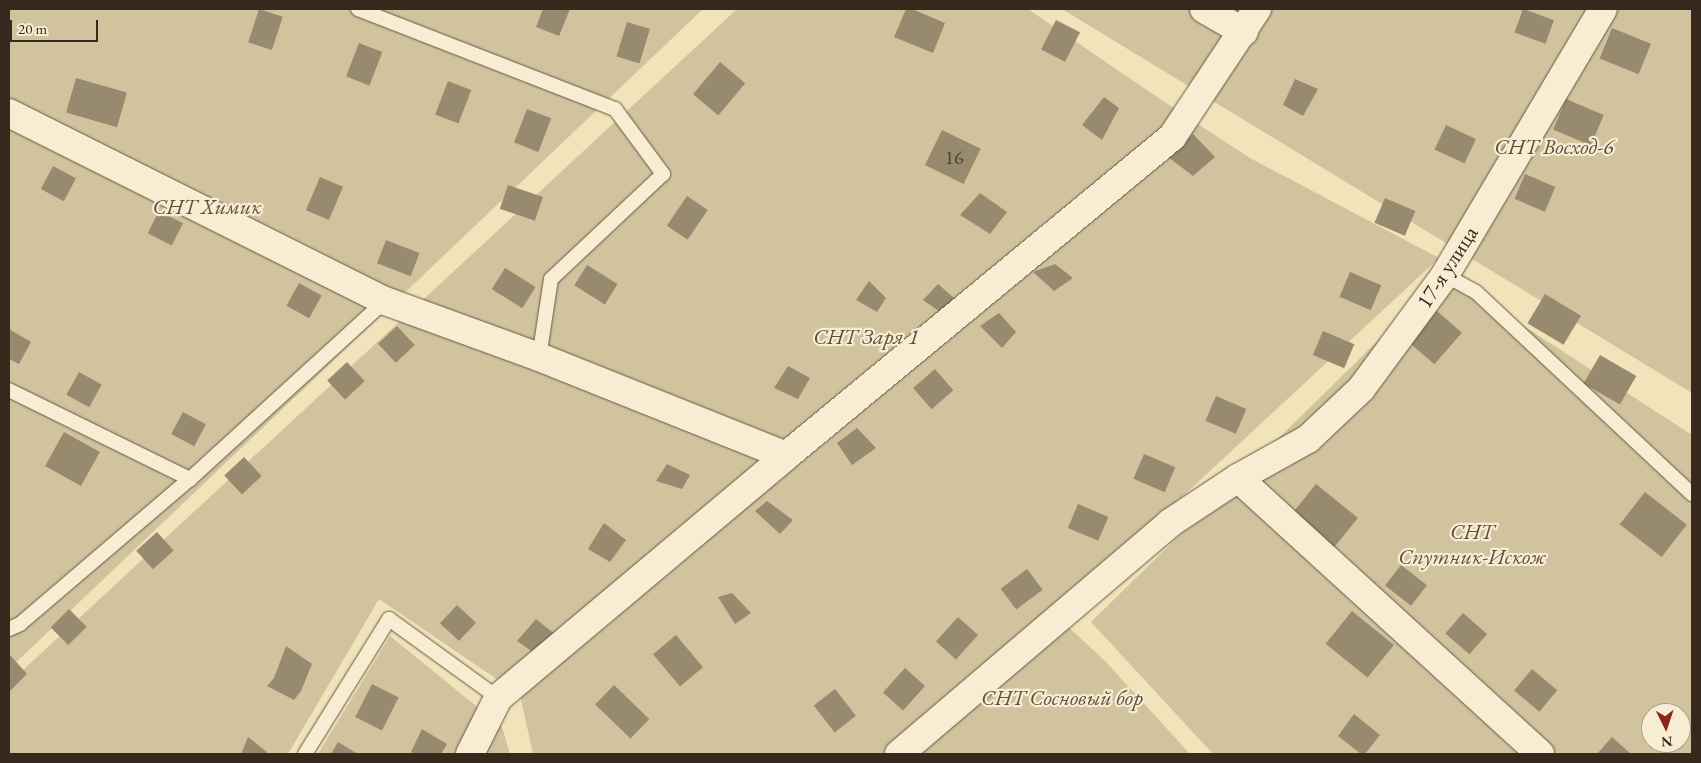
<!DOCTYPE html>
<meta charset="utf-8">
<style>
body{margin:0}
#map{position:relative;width:1701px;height:763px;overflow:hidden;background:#f1e3ba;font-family:"EB Garamond",serif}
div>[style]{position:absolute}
.green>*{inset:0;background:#d2c39f}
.building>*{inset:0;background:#988a6f;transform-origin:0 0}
.roads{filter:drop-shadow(0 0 1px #665845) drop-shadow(0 0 1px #665845)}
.lane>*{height:14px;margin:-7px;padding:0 7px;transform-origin:7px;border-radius:7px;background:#f6edd2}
.street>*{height:28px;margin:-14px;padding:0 14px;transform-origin:14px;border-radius:14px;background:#f6edd2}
span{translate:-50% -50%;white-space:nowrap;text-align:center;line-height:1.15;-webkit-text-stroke:4.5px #f6edd2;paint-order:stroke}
.number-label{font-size:20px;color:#504132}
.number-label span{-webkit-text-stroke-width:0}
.park-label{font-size:22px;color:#5e503e;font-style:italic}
.street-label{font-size:22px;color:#38291e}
.frame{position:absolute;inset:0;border:10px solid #38291e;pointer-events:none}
.north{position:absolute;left:1641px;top:703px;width:50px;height:50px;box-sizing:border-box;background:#f6edd2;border:1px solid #aa9f8a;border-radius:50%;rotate:176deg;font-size:14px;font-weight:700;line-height:20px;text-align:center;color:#38291e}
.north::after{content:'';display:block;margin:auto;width:18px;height:22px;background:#8f2418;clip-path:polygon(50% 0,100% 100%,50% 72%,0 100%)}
.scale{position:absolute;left:10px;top:20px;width:88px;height:22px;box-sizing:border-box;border:2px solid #38291e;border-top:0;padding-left:6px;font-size:15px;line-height:18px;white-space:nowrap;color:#38291e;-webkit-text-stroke:4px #f6edd2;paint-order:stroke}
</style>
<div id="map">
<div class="green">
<div style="clip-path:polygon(9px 9px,703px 9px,9px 669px)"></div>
<div style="clip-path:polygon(737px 9px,1028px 9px,1163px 101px,1250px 158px,1439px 258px,1182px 497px,888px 754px,533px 754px,520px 695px,379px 599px,288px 754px,9px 754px,9px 683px)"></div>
<div style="clip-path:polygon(1062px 9px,1692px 9px,1692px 393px)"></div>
<div style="clip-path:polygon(evenodd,1445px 275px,1692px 435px,1692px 754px,1213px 754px,1091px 622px,1445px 275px,1651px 713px,1681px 713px,1681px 743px,1651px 743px,1651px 713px)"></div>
<div style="clip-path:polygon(1063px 622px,1105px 661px,1190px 754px,910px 754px)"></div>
<div style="clip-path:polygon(390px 636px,502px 727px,510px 754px,318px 754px)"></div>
</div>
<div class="building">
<div style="left:259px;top:9px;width:25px;height:35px;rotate:18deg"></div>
<div style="clip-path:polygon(543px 9px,570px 9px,559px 36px,536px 27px)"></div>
<div style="clip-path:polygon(906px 9px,912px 9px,945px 23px,933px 53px,894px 37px)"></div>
<div style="left:1523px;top:9px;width:33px;height:25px;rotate:20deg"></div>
<div style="left:1056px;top:20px;width:27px;height:33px;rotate:27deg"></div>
<div style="left:627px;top:22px;width:24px;height:36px;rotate:17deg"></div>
<div style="left:1612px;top:28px;width:42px;height:33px;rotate:22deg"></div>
<div style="left:359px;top:43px;width:25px;height:36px;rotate:21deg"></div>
<div style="left:720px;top:62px;width:33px;height:42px;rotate:40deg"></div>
<div style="left:76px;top:78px;width:53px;height:36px;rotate:16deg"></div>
<div style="clip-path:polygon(1295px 79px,1318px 89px,1303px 116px,1283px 105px)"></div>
<div style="left:448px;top:81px;width:25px;height:36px;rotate:21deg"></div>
<div style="clip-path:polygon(1104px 97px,1119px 108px,1102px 140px,1082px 125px)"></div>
<div style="left:1566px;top:99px;width:41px;height:33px;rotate:23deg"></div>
<div style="left:527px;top:109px;width:26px;height:36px;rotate:21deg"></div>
<div style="left:1446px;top:125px;width:33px;height:27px;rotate:25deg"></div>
<div style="left:942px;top:130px;width:43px;height:39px;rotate:26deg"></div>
<div style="clip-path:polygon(1193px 134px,1215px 157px,1193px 176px,1168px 157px)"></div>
<div style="left:53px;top:166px;width:26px;height:26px;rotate:28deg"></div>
<div style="left:1525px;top:174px;width:33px;height:27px;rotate:23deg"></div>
<div style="left:320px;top:177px;width:25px;height:36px;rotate:23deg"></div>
<div style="left:508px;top:185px;width:37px;height:25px;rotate:19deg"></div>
<div style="clip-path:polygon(980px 193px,1007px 212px,990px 234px,960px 215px)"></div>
<div style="left:687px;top:196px;width:25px;height:36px;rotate:34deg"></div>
<div style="left:1385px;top:198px;width:33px;height:27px;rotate:23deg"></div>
<div style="left:159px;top:211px;width:27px;height:25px;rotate:27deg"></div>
<div style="left:386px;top:240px;width:36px;height:25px;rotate:21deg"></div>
<div style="clip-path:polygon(1055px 264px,1073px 278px,1054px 291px,1033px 272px)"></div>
<div style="left:587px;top:265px;width:36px;height:24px;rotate:32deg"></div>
<div style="left:505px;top:268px;width:36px;height:25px;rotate:32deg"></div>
<div style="left:1350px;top:272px;width:34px;height:27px;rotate:23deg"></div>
<div style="clip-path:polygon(869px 281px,886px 298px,877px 312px,856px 300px)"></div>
<div style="left:299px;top:283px;width:26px;height:26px;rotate:29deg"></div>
<div style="clip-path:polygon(938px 284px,961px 304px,949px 318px,923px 300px)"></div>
<div style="left:1545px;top:294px;width:42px;height:34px;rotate:31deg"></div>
<div style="left:1437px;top:311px;width:33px;height:42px;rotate:41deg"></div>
<div style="clip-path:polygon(999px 313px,1016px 332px,1002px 348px,980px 326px)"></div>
<div style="left:397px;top:326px;width:26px;height:26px;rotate:47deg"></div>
<div style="clip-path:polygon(9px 329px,31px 342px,19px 364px,9px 359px)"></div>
<div style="left:1323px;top:331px;width:34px;height:26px;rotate:23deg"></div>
<div style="left:1600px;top:355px;width:42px;height:33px;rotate:30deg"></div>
<div style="left:347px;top:362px;width:26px;height:27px;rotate:47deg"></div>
<div style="clip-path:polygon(788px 366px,810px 378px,798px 399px,774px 388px)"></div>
<div style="left:935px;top:369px;width:28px;height:29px;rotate:49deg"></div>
<div style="left:79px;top:372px;width:26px;height:26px;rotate:29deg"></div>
<div style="left:1216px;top:396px;width:33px;height:27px;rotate:23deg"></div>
<div style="left:183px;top:412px;width:26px;height:25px;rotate:28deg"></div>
<div style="clip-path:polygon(857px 428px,876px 448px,852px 465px,837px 443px)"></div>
<div style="left:64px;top:432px;width:41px;height:39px;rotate:29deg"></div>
<div style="left:1144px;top:454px;width:34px;height:27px;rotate:23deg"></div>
<div style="left:244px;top:457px;width:26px;height:27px;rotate:47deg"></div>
<div style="clip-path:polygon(667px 464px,690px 475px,682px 489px,656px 481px)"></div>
<div style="left:1316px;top:484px;width:54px;height:42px;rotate:39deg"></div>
<div style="left:1645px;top:492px;width:53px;height:41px;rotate:38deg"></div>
<div style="clip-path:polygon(767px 501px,793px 520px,780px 534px,755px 511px)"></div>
<div style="left:1078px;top:504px;width:33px;height:26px;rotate:23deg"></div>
<div style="clip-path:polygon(604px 523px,626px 540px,610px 562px,588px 549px)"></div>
<div style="left:157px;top:532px;width:25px;height:28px;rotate:48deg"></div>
<div style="left:1401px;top:565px;width:33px;height:26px;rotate:38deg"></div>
<div style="left:1027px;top:569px;width:26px;height:33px;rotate:53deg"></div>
<div style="clip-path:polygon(732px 593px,751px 613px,735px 624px,718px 597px)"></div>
<div style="left:457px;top:605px;width:26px;height:25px;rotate:43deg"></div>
<div style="left:69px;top:609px;width:25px;height:26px;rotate:45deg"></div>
<div style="left:1352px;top:611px;width:54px;height:42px;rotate:39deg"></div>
<div style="left:1463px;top:613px;width:32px;height:27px;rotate:41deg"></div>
<div style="left:958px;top:617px;width:27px;height:33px;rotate:42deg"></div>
<div style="clip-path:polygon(536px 619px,561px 639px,543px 659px,517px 641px)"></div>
<div style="left:676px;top:635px;width:42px;height:30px;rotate:50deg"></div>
<div style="clip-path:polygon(286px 646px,312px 664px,301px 691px,294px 700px,267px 686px,274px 678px)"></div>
<div style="clip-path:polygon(10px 655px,27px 674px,9px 692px,9px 656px)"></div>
<div style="left:905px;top:668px;width:27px;height:33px;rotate:42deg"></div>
<div style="left:1532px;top:669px;width:33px;height:28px;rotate:40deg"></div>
<div style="left:372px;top:684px;width:30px;height:37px;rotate:27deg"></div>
<div style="left:614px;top:685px;width:49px;height:27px;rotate:44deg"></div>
<div style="left:835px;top:689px;width:34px;height:27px;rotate:52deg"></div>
<div style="clip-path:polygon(1354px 714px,1380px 735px,1365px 754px,1361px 754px,1338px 736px)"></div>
<div style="clip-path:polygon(422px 729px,447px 744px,441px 754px,415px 754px,411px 752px)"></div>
<div style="clip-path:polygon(248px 737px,267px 752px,266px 754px,241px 754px)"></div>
<div style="clip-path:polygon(1612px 737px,1631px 754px,1597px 754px)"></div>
<div style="clip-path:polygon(338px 742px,358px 754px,331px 754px)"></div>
</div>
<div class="roads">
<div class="lane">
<div style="left:358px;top:9px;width:276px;rotate:21.3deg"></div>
<div style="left:615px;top:109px;width:81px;rotate:53.6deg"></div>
<div style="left:663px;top:174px;width:154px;rotate:136.8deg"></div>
<div style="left:551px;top:279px;width:79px;rotate:98.7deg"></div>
<div style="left:1445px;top:275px;width:35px;rotate:29deg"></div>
<div style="left:1476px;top:292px;width:296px;rotate:43.1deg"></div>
<div style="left:9px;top:390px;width:202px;rotate:26.2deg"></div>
<div style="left:190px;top:479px;width:264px;rotate:-42.4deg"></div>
<div style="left:9px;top:629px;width:12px;rotate:-24deg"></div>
<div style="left:20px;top:624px;width:223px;rotate:-40.5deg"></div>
<div style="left:305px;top:754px;width:159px;rotate:-58.1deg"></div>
<div style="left:389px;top:619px;width:135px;rotate:35.9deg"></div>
</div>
<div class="street">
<div style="left:1204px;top:9px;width:46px;rotate:29.9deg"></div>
<div style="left:9px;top:113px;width:420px;rotate:26.6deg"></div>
<div style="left:385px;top:301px;width:164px;rotate:20deg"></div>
<div style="left:539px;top:357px;width:266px;rotate:21.8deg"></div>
<div style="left:1238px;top:478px;width:409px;rotate:42.4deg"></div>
<div style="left:470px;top:754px;width:63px;rotate:-63.4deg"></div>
<div style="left:498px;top:698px;width:376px;rotate:-40deg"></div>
<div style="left:786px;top:456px;width:501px;rotate:-39.57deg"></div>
<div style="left:1172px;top:137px;width:154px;rotate:-56.4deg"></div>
<div style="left:899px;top:754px;width:356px;rotate:-40.4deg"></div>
<div style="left:1170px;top:523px;width:82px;rotate:-33.5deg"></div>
<div style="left:1238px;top:478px;width:80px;rotate:-29.1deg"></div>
<div style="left:1308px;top:439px;width:73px;rotate:-43.3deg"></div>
<div style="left:1361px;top:389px;width:142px;rotate:-53.6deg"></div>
<div style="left:1445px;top:275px;width:309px;rotate:-59.3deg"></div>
</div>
</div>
<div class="number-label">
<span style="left:954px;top:157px">16</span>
</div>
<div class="park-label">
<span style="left:1554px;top:147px">СНТ Восход-6</span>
<span style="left:207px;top:207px">СНТ Химик</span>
<span style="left:866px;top:337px">СНТ Заря 1</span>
<span style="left:1472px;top:544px">СНТ<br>Спутник-Искож</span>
<span style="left:1062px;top:698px">СНТ Сосновый бор</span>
</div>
<div class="street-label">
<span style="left:1447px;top:267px;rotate:-57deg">17-я улица</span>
</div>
<div class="frame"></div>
<div class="north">N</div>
<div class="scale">20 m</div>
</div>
